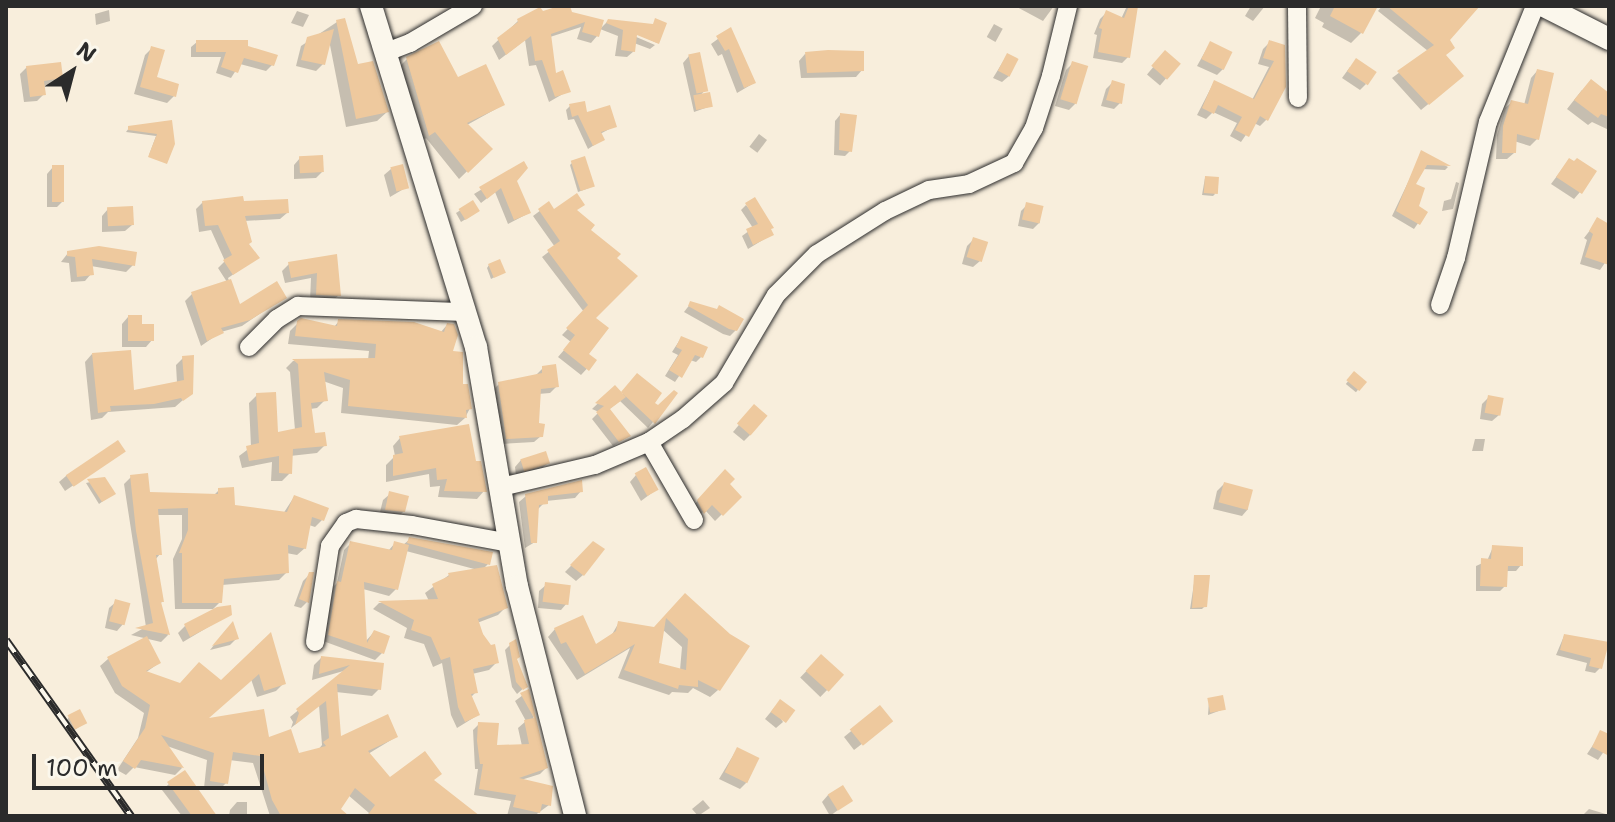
<!DOCTYPE html>
<style>
body{margin:0}
#map{position:relative;width:1615px;height:822px;overflow:hidden;background:#f8eedc;font-family:"Shantell Sans",sans-serif}
div>[style]{position:absolute}
.shadow>*{inset:0;background:#0003;transform-origin:0 0}
.building>*{inset:0;background:#eec99e;transform-origin:0 0}
.roads{filter:drop-shadow(0 0 2px #2b2b2b) drop-shadow(0 0 2px #2b2b2b)}
.minor>*{height:18px;margin:-9px;padding:0 9px;transform-origin:9px;border-radius:9px;background:#fbf7ec}
.tertiary>*{height:22px;margin:-11px;padding:0 11px;transform-origin:11px;border-radius:11px;background:#fbf7ec}
.rail>*{height:8px;margin-top:-4px;transform-origin:0;background:repeating-linear-gradient(90deg,#fbf7ec 0 15px,#2b2b2b 0 30px);box-sizing:border-box;border-block:2px solid #2b2b2b}
span{translate:-50% -50%;white-space:nowrap;text-align:center;line-height:1.15;-webkit-text-stroke:7px #fbf7ec;paint-order:stroke}
.frame{position:absolute;inset:0;border:8px solid #2b2b2b;pointer-events:none}
.north{position:absolute;left:32px;top:32px;width:80px;height:80px;-webkit-text-stroke:6px #fbf7ec;paint-order:stroke;rotate:36deg;font-size:22px;font-weight:700;line-height:32px;text-align:center;color:#2b2b2b}
.north::after{content:'';display:block;margin:auto;width:28px;height:36px;background:#2b2b2b;clip-path:polygon(50% 0,100% 100%,50% 72%,0 100%)}
.scale{position:absolute;left:32px;top:754px;width:232px;height:36px;box-sizing:border-box;border:4px solid #2b2b2b;border-top:0;padding-left:10px;font-size:24px;line-height:28px;white-space:nowrap;color:#2b2b2b;-webkit-text-stroke:6px #fbf7ec;paint-order:stroke}
</style>
<div id="map">
<div class="shadow">
<div style="clip-path:polygon(565px 6px,571px 14px,601px 22px,597px 36px,591px 43px,577px 39px,581px 27px,550px 37px,555px 75px,568px 91px,549px 102px,536px 65px,529px 66px,525px 40px,499px 60px,492px 46px,518px 21px)"></div>
<div style="clip-path:polygon(1015px 6px,1054px 6px,1043px 21px)"></div>
<div style="clip-path:polygon(1127px 6px,1136px 6px,1128px 57px,1122px 63px,1093px 58px,1097px 35px,1094px 34px,1100px 19px,1106px 13px,1121px 19px)"></div>
<div style="clip-path:polygon(1251px 6px,1265px 6px,1253px 21px,1245px 16px)"></div>
<div style="clip-path:polygon(1321px 6px,1356px 6px,1361px 33px,1351px 43px,1322px 27px,1324px 23px,1315px 18px)"></div>
<div style="clip-path:polygon(1382px 6px,1478px 6px,1447px 40px,1444px 56px,1455px 82px,1421px 110px,1392px 78px,1428px 51px,1378px 11px)"></div>
<div style="clip-path:polygon(109px 10px,110px 21px,96px 25px,95px 14px)"></div>
<div style="clip-path:polygon(297px 11px,309px 15px,303px 27px,291px 23px)"></div>
<div style="clip-path:polygon(608px 21px,663px 28px,657px 43px,629px 30px,627px 33px,655px 45px,650px 49px,634px 43px,634px 51px,627px 57px,615px 56px,618px 36px,600px 29px)"></div>
<div style="clip-path:polygon(337px 22px,357px 67px,387px 112px,377px 121px,346px 127px,329px 40px,323px 64px,316px 71px,296px 66px,301px 46px)"></div>
<div style="left:994px;top:24px;width:10px;height:15px;rotate:29deg"></div>
<div style="clip-path:polygon(730px 30px,754px 83px,737px 93px,722px 54px,718px 56px,711px 44px)"></div>
<div style="clip-path:polygon(197px 42px,246px 48px,272px 65px,266px 71px,240px 64px,231px 78px,216px 73px,221px 57px,191px 57px,191px 47px)"></div>
<div style="clip-path:polygon(1210px 43px,1224px 68px,1217px 75px,1197px 66px)"></div>
<div style="clip-path:polygon(1269px 43px,1283px 47px,1267px 119px,1260px 126px,1254px 123px,1241px 142px,1230px 136px,1237px 123px,1213px 112px,1206px 119px,1197px 115px,1214px 82px,1252px 100px,1269px 67px,1258px 64px,1263px 49px)"></div>
<div style="clip-path:polygon(152px 48px,155px 79px,174px 96px,167px 103px,134px 94px,145px 55px)"></div>
<div style="left:1165px;top:53px;width:17px;height:28px;rotate:40deg"></div>
<div style="clip-path:polygon(805px 54px,862px 70px,856px 77px,801px 78px,799px 61px)"></div>
<div style="clip-path:polygon(1007px 55px,1009px 76px,1002px 82px,993px 78px)"></div>
<div style="clip-path:polygon(689px 56px,705px 90px,700px 96px,711px 106px,694px 112px,683px 63px)"></div>
<div style="clip-path:polygon(407px 59px,457px 80px,503px 105px,467px 125px,490px 149px,459px 179px,426px 138px,421px 142px,399px 67px)"></div>
<div style="clip-path:polygon(1072px 64px,1076px 103px,1069px 110px,1055px 106px,1066px 70px)"></div>
<div style="clip-path:polygon(27px 67px,61px 78px,54px 84px,43px 86px,44px 94px,37px 101px,24px 102px,20px 74px)"></div>
<div style="clip-path:polygon(1350px 67px,1366px 84px,1360px 90px,1342px 78px)"></div>
<div style="clip-path:polygon(1537px 71px,1537px 139px,1530px 146px,1514px 141px,1514px 153px,1507px 159px,1496px 159px,1497px 135px,1505px 108px,1512px 102px,1524px 105px,1531px 78px)"></div>
<div style="clip-path:polygon(1112px 83px,1120px 103px,1114px 109px,1101px 106px,1106px 89px)"></div>
<div style="clip-path:polygon(1582px 90px,1609px 95px,1609px 130px,1592px 122px,1588px 125px,1567px 109px)"></div>
<div style="clip-path:polygon(570px 106px,585px 115px,615px 126px,600px 134px,602px 140px,588px 149px,574px 119px,568px 120px,566px 110px)"></div>
<div style="clip-path:polygon(840px 115px,850px 151px,845px 156px,834px 155px,835px 121px)"></div>
<div style="clip-path:polygon(170px 122px,166px 162px,149px 155px,156px 136px,126px 132px,129px 128px)"></div>
<div style="left:759px;top:134px;width:10px;height:16px;rotate:37deg"></div>
<div style="clip-path:polygon(1422px 153px,1448px 167px,1445px 170px,1422px 169px,1413px 185px,1416px 207px,1425px 213px,1414px 229px,1392px 216px)"></div>
<div style="clip-path:polygon(300px 158px,322px 172px,316px 178px,294px 179px,294px 165px)"></div>
<div style="clip-path:polygon(1569px 160px,1580px 192px,1574px 199px,1551px 184px)"></div>
<div style="clip-path:polygon(572px 163px,589px 188px,578px 192px,570px 165px)"></div>
<div style="clip-path:polygon(523px 164px,515px 180px,529px 213px,508px 224px,495px 192px,481px 203px,474px 194px)"></div>
<div style="clip-path:polygon(53px 167px,64px 200px,57px 207px,47px 207px,47px 174px)"></div>
<div style="clip-path:polygon(391px 169px,407px 187px,390px 197px,384px 175px)"></div>
<div style="clip-path:polygon(1205px 178px,1215px 194px,1213px 196px,1202px 195px)"></div>
<div style="clip-path:polygon(1456px 182px,1459px 183px,1453px 209px,1442px 211px,1444px 201px,1451px 199px)"></div>
<div style="clip-path:polygon(203px 202px,242px 203px,287px 213px,280px 219px,244px 221px,247px 245px,257px 258px,228px 278px,239px 307px,284px 297px,242px 326px,221px 332px,201px 346px,185px 301px,192px 294px,227px 282px,218px 268px,225px 261px,211px 230px,199px 232px,196px 209px)"></div>
<div style="clip-path:polygon(472px 203px,474px 214px,461px 222px,456px 213px)"></div>
<div style="clip-path:polygon(549px 204px,554px 212px,576px 211px,589px 230px,593px 318px,586px 354px,594px 361px,581px 375px,558px 357px,571px 342px,562px 335px,584px 312px,542px 257px,555px 247px,533px 216px)"></div>
<div style="clip-path:polygon(746px 205px,771px 235px,748px 249px,742px 236px,753px 228px,741px 210px)"></div>
<div style="clip-path:polygon(1027px 205px,1040px 222px,1033px 229px,1018px 226px,1021px 211px)"></div>
<div style="clip-path:polygon(108px 209px,132px 225px,125px 231px,102px 232px,102px 216px)"></div>
<div style="clip-path:polygon(1598px 220px,1609px 226px,1609px 257px,1600px 270px,1580px 264px,1587px 240px,1584px 238px)"></div>
<div style="clip-path:polygon(974px 239px,980px 261px,973px 267px,962px 264px,967px 246px)"></div>
<div style="clip-path:polygon(68px 253px,133px 265px,126px 272px,91px 266px,91px 274px,85px 281px,71px 282px,69px 263px,61px 262px)"></div>
<div style="clip-path:polygon(335px 256px,339px 295px,332px 301px,310px 301px,311px 278px,285px 283px,282px 271px,289px 264px)"></div>
<div style="clip-path:polygon(489px 265px,504px 272px,491px 279px,487px 268px)"></div>
<div style="clip-path:polygon(691px 303px,736px 330px,730px 336px,723px 334px,684px 312px)"></div>
<div style="clip-path:polygon(128px 317px,152px 340px,146px 347px,122px 347px,122px 324px)"></div>
<div style="clip-path:polygon(339px 321px,440px 333px,447px 325px,451px 353px,470px 408px,465px 418px,457px 425px,341px 413px,343px 388px,323px 381px,325px 400px,317px 408px,310px 409px,313px 435px,325px 445px,317px 453px,290px 456px,290px 473px,282px 481px,271px 481px,272px 462px,242px 468px,239px 456px,251px 447px,249px 403px,257px 395px,276px 435px,295px 430px,290px 372px,286px 368px,293px 361px,368px 360px,369px 351px,288px 344px,290px 331px,298px 323px,334px 327px)"></div>
<div style="clip-path:polygon(681px 338px,705px 348px,701px 357px,696px 362px,690px 360px,675px 382px,665px 376px,678px 355px,672px 352px)"></div>
<div style="clip-path:polygon(92px 354px,132px 393px,177px 383px,176px 365px,183px 358px,192px 357px,191px 393px,175px 407px,108px 412px,102px 418px,91px 420px,85px 362px)"></div>
<div style="clip-path:polygon(543px 368px,557px 386px,550px 393px,538px 394px,537px 425px,541px 436px,534px 442px,500px 444px,493px 390px,499px 384px,536px 375px)"></div>
<div style="left:1354px;top:374px;width:13px;height:13px;rotate:39deg"></div>
<div style="clip-path:polygon(614px 388px,621px 394px,659px 393px,652px 403px,653px 422px,648px 428px,620px 401px,608px 410px,629px 436px,613px 446px,592px 419px,599px 412px,592px 409px)"></div>
<div style="clip-path:polygon(1489px 397px,1499px 415px,1492px 421px,1480px 419px,1482px 404px)"></div>
<div style="clip-path:polygon(748px 414px,751px 434px,744px 441px,733px 432px)"></div>
<div style="clip-path:polygon(400px 438px,484px 491px,477px 499px,438px 497px,440px 486px,430px 487px,429px 474px,386px 482px,386px 465px,395px 456px,393px 446px)"></div>
<div style="clip-path:polygon(1475px 439px,1485px 439px,1483px 451px,1472px 451px)"></div>
<div style="clip-path:polygon(123px 451px,65px 491px,59px 482px,66px 476px)"></div>
<div style="clip-path:polygon(521px 460px,548px 463px,541px 469px,516px 475px,515px 467px)"></div>
<div style="clip-path:polygon(725px 472px,728px 484px,739px 497px,715px 521px,705px 510px,697px 518px,691px 508px)"></div>
<div style="clip-path:polygon(636px 475px,657px 489px,641px 501px,630px 482px)"></div>
<div style="clip-path:polygon(131px 477px,148px 494px,213px 496px,219px 490px,233px 506px,283px 514px,294px 497px,322px 520px,315px 527px,309px 525px,305px 548px,297px 555px,286px 553px,287px 572px,279px 580px,222px 585px,220px 602px,213px 609px,229px 607px,230px 614px,183px 642px,178px 633px,185px 626px,216px 609px,175px 609px,173px 559px,182px 539px,182px 515px,156px 515px,160px 554px,155px 560px,162px 602px,159px 604px,168px 635px,161px 642px,131px 635px,146px 627px,124px 484px)"></div>
<div style="clip-path:polygon(104px 479px,110px 496px,99px 504px,86px 483px)"></div>
<div style="clip-path:polygon(1224px 484px,1248px 509px,1242px 516px,1213px 509px,1217px 491px)"></div>
<div style="clip-path:polygon(581px 491px,575px 498px,546px 501px,537px 510px,535px 542px,525px 548px,519px 502px,526px 496px)"></div>
<div style="clip-path:polygon(390px 494px,404px 511px,397px 518px,379px 516px,383px 500px)"></div>
<div style="clip-path:polygon(410px 539px,488px 564px,483px 569px,506px 607px,498px 615px,477px 623px,497px 662px,489px 670px,472px 674px,476px 692px,470px 698px,478px 715px,457px 728px,451px 715px,442px 663px,433px 667px,424px 644px,404px 638px,407px 628px,373px 609px,379px 603px,429px 601px,425px 593px,449px 575px,478px 570px,406px 551px,396px 589px,389px 596px,363px 589px,365px 642px,374px 632px,387px 637px,382px 653px,375px 660px,323px 641px,331px 589px,337px 583px,344px 550px,351px 543px,389px 550px,395px 543px,403px 545px)"></div>
<div style="clip-path:polygon(593px 543px,583px 575px,576px 581px,565px 572px)"></div>
<div style="clip-path:polygon(1493px 547px,1521px 565px,1516px 571px,1506px 571px,1505px 586px,1500px 591px,1476px 591px,1476px 566px,1487px 561px)"></div>
<div style="clip-path:polygon(310px 574px,307px 602px,301px 608px,294px 606px,303px 581px)"></div>
<div style="clip-path:polygon(1195px 577px,1205px 606px,1202px 609px,1190px 609px)"></div>
<div style="clip-path:polygon(546px 585px,567px 603px,561px 610px,538px 608px,539px 591px)"></div>
<div style="clip-path:polygon(evenodd,685px 595px,718px 690px,710px 697px,693px 688px,688px 693px,672px 692px,669px 695px,618px 678px,630px 648px,577px 680px,548px 637px,555px 629px,595px 646px,610px 638px,618px 624px,654px 629px,685px 595px,662px 629px,682px 647px,680px 670px,657px 665px,662px 629px)"></div>
<div style="clip-path:polygon(116px 602px,123px 624px,117px 631px,105px 628px,109px 608px)"></div>
<div style="clip-path:polygon(226px 630px,236px 639px,230px 645px,210px 650px)"></div>
<div style="clip-path:polygon(270px 636px,284px 683px,276px 691px,257px 697px,251px 679px,204px 721px,267px 740px,298px 755px,318px 750px,322px 745px,319px 705px,291px 728px,293px 722px,290px 717px,347px 670px,312px 680px,314px 665px,321px 658px,382px 665px,379px 689px,372px 696px,336px 692px,339px 739px,396px 737px,368px 754px,390px 779px,432px 781px,466px 816px,367px 816px,369px 813px,348px 795px,339px 809px,346px 816px,270px 816px,253px 763px,229px 760px,226px 783px,219px 790px,204px 788px,207px 760px,167px 746px,182px 768px,175px 775px,134px 767px,126px 775px,117px 770px,138px 738px,144px 713px,115px 693px,100px 666px,108px 659px,146px 639px,159px 663px,145px 673px,180px 685px,221px 682px)"></div>
<div style="clip-path:polygon(1564px 636px,1606px 644px,1600px 668px,1595px 673px,1585px 671px,1587px 663px,1556px 655px)"></div>
<div style="clip-path:polygon(510px 645px,526px 686px,517px 694px,512px 687px,505px 650px)"></div>
<div style="left:821px;top:656px;width:28px;height:30px;rotate:44deg"></div>
<div style="clip-path:polygon(527px 692px,546px 768px,540px 774px,521px 780px,549px 805px,534px 816px,507px 816px,511px 801px,474px 795px,478px 769px,475px 769px,473px 730px,479px 724px,495px 747px,522px 746px,518px 728px,526px 721px,515px 701px)"></div>
<div style="clip-path:polygon(1209px 701px,1224px 709px,1208px 715px)"></div>
<div style="clip-path:polygon(774px 708px,783px 722px,776px 728px,765px 719px)"></div>
<div style="clip-path:polygon(879px 708px,884px 727px,854px 750px,844px 737px)"></div>
<div style="clip-path:polygon(69px 717px,82px 725px,73px 731px,67px 720px)"></div>
<div style="clip-path:polygon(1601px 733px,1609px 737px,1609px 744px,1598px 760px,1587px 754px)"></div>
<div style="clip-path:polygon(737px 749px,746px 783px,740px 789px,719px 779px)"></div>
<div style="clip-path:polygon(169px 784px,208px 816px,182px 816px,162px 790px)"></div>
<div style="clip-path:polygon(828px 795px,850px 801px,830px 816px,822px 802px)"></div>
<div style="clip-path:polygon(703px 800px,710px 808px,698px 816px,692px 809px)"></div>
<div style="clip-path:polygon(237px 802px,247px 802px,247px 816px,229px 816px,230px 810px)"></div>
<div style="clip-path:polygon(1589px 809px,1609px 815px,1609px 816px,1582px 816px)"></div>
</div>
<div class="building">
<div style="clip-path:polygon(559px 6px,570px 6px,572px 12px,604px 20px,599px 37px,582px 32px,585px 22px,551px 34px,556px 73px,563px 70px,571px 92px,555px 97px,542px 60px,535px 61px,531px 36px,506px 55px,497px 38px,518px 22px,517px 19px,540px 7px,543px 11px)"></div>
<div style="clip-path:polygon(1129px 6px,1138px 6px,1130px 58px,1098px 52px,1102px 29px,1099px 28px,1106px 10px,1124px 18px)"></div>
<div style="clip-path:polygon(1335px 6px,1378px 6px,1363px 34px,1330px 16px)"></div>
<div style="clip-path:polygon(1387px 6px,1480px 6px,1450px 40px,1455px 48px,1446px 55px,1464px 76px,1429px 105px,1397px 71px,1434px 45px)"></div>
<div style="clip-path:polygon(345px 18px,358px 64px,373px 61px,389px 112px,356px 119px,336px 20px)"></div>
<div style="clip-path:polygon(655px 18px,667px 23px,659px 44px,637px 35px,635px 52px,621px 50px,623px 30px,606px 23px,608px 19px,653px 24px)"></div>
<div style="clip-path:polygon(731px 27px,756px 83px,744px 88px,729px 49px,725px 51px,716px 36px)"></div>
<div style="clip-path:polygon(334px 29px,325px 65px,301px 60px,307px 37px)"></div>
<div style="clip-path:polygon(196px 40px,248px 40px,248px 46px,278px 55px,274px 66px,244px 58px,238px 73px,221px 67px,226px 52px,196px 52px)"></div>
<div style="clip-path:polygon(1269px 40px,1285px 45px,1286px 87px,1268px 121px,1260px 116px,1249px 137px,1235px 130px,1242px 117px,1218px 105px,1214px 114px,1202px 108px,1214px 80px,1254px 99px,1274px 61px,1263px 58px)"></div>
<div style="clip-path:polygon(439px 41px,458px 77px,486px 64px,505px 105px,467px 123px,493px 149px,468px 173px,435px 132px,429px 136px,406px 57px)"></div>
<div style="left:1210px;top:41px;width:25px;height:20px;rotate:26deg"></div>
<div style="clip-path:polygon(151px 46px,165px 50px,157px 77px,179px 84px,176px 97px,140px 87px)"></div>
<div style="clip-path:polygon(828px 50px,864px 51px,864px 71px,807px 73px,805px 52px)"></div>
<div style="left:1165px;top:50px;width:21px;height:21px;rotate:41deg"></div>
<div style="left:700px;top:52px;width:40px;height:12px;rotate:78deg"></div>
<div style="left:1007px;top:53px;width:13px;height:20px;rotate:27deg"></div>
<div style="left:1356px;top:58px;width:25px;height:16px;rotate:34deg"></div>
<div style="left:1072px;top:61px;width:17px;height:40px;rotate:17deg"></div>
<div style="clip-path:polygon(61px 62px,63px 78px,44px 81px,46px 95px,30px 97px,26px 66px)"></div>
<div style="clip-path:polygon(1537px 69px,1554px 73px,1539px 140px,1517px 134px,1516px 153px,1502px 153px,1503px 126px,1511px 100px,1528px 104px)"></div>
<div style="clip-path:polygon(1591px 79px,1609px 93px,1609px 117px,1601px 114px,1598px 118px,1574px 100px)"></div>
<div style="clip-path:polygon(1112px 80px,1125px 84px,1122px 104px,1106px 100px)"></div>
<div style="left:710px;top:92px;width:15px;height:17px;rotate:79deg"></div>
<div style="clip-path:polygon(585px 101px,587px 112px,610px 105px,617px 127px,601px 132px,605px 140px,593px 146px,578px 115px,572px 117px,569px 104px)"></div>
<div style="clip-path:polygon(840px 113px,857px 115px,852px 152px,839px 150px)"></div>
<div style="clip-path:polygon(172px 120px,175px 144px,167px 164px,148px 157px,157px 134px,128px 130px,128px 126px)"></div>
<div style="clip-path:polygon(1421px 150px,1451px 166px,1427px 165px,1416px 184px,1425px 188px,1419px 206px,1428px 212px,1420px 225px,1396px 211px)"></div>
<div style="left:323px;top:155px;width:17px;height:24px;rotate:87deg"></div>
<div style="left:585px;top:156px;width:32px;height:15px;rotate:72deg"></div>
<div style="clip-path:polygon(1569px 158px,1574px 161px,1577px 158px,1597px 171px,1582px 194px,1556px 177px)"></div>
<div style="clip-path:polygon(524px 161px,528px 168px,517px 181px,531px 213px,514px 220px,501px 188px,487px 199px,479px 187px)"></div>
<div style="left:403px;top:164px;width:25px;height:13px;rotate:76deg"></div>
<div style="left:52px;top:165px;width:12px;height:37px"></div>
<div style="left:1205px;top:176px;width:14px;height:17px;rotate:4deg"></div>
<div style="clip-path:polygon(577px 193px,585px 205px,577px 210px,595px 225px,591px 230px,621px 254px,617px 258px,638px 276px,596px 318px,609px 328px,589px 354px,597px 360px,589px 371px,563px 350px,575px 335px,566px 328px,588px 305px,547px 250px,560px 241px,538px 209px,549px 201px,554px 209px)"></div>
<div style="clip-path:polygon(243px 196px,244px 201px,288px 199px,289px 213px,245px 216px,252px 242px,249px 244px,260px 258px,233px 275px,223px 260px,232px 255px,218px 225px,205px 226px,202px 201px)"></div>
<div style="clip-path:polygon(755px 197px,774px 228px,771px 229px,774px 235px,753px 245px,746px 229px,758px 224px,745px 203px)"></div>
<div style="left:473px;top:200px;width:13px;height:17px;rotate:58deg"></div>
<div style="left:1026px;top:202px;width:18px;height:18px;rotate:13deg"></div>
<div style="left:133px;top:206px;width:19px;height:26px;rotate:87deg"></div>
<div style="clip-path:polygon(1597px 217px,1609px 224px,1609px 265px,1585px 257px,1593px 234px,1589px 231px)"></div>
<div style="left:973px;top:237px;width:16px;height:21px;rotate:18deg"></div>
<div style="clip-path:polygon(99px 246px,137px 252px,135px 266px,92px 259px,94px 275px,77px 277px,75px 257px,67px 256px,67px 251px)"></div>
<div style="clip-path:polygon(337px 254px,341px 296px,316px 295px,317px 273px,291px 278px,288px 262px)"></div>
<div style="left:500px;top:259px;width:15px;height:13px;rotate:67deg"></div>
<div style="clip-path:polygon(231px 279px,240px 304px,277px 281px,287px 298px,250px 320px,221px 328px,224px 333px,207px 341px,191px 292px)"></div>
<div style="clip-path:polygon(690px 301px,717px 309px,719px 305px,744px 319px,737px 331px,729px 329px,688px 306px)"></div>
<div style="clip-path:polygon(128px 315px,142px 315px,142px 324px,154px 324px,154px 341px,128px 341px)"></div>
<div style="clip-path:polygon(301px 318px,337px 326px,338px 319px,414px 322px,444px 332px,447px 323px,454px 324px,458px 335px,453px 351px,463px 352px,463px 384px,468px 384px,472px 409px,466px 410px,467px 418px,348px 406px,350px 380px,324px 372px,328px 401px,311px 403px,315px 433px,325px 432px,327px 446px,293px 449px,292px 474px,279px 473px,279px 456px,249px 461px,246px 446px,259px 443px,256px 393px,276px 392px,278px 432px,302px 427px,298px 364px,292px 359px,375px 358px,376px 344px,295px 336px,297px 321px)"></div>
<div style="clip-path:polygon(681px 336px,708px 347px,703px 358px,695px 355px,682px 378px,669px 370px,682px 350px,676px 347px)"></div>
<div style="clip-path:polygon(131px 350px,134px 390px,184px 380px,182px 356px,194px 355px,193px 394px,183px 401px,181px 398px,154px 404px,110px 406px,111px 411px,98px 413px,92px 353px)"></div>
<div style="clip-path:polygon(556px 364px,559px 387px,541px 389px,539px 423px,545px 424px,543px 437px,506px 439px,498px 382px,542px 373px,542px 366px)"></div>
<div style="left:1354px;top:371px;width:17px;height:12px;rotate:40deg"></div>
<div style="clip-path:polygon(637px 373px,662px 393px,655px 403px,658px 405px,674px 390px,678px 393px,655px 424px,621px 392px)"></div>
<div style="clip-path:polygon(615px 385px,626px 397px,610px 409px,631px 436px,619px 442px,596px 412px,604px 406px,595px 403px)"></div>
<div style="left:1488px;top:395px;width:16px;height:18px;rotate:11deg"></div>
<div style="left:754px;top:404px;width:18px;height:26px;rotate:41deg"></div>
<div style="clip-path:polygon(469px 424px,476px 461px,481px 461px,487px 492px,444px 491px,447px 479px,437px 480px,436px 468px,393px 476px,393px 455px,403px 453px,399px 436px)"></div>
<div style="left:118px;top:440px;width:14px;height:63px;rotate:56deg"></div>
<div style="left:546px;top:451px;width:13px;height:27px;rotate:72deg"></div>
<div style="left:646px;top:467px;width:26px;height:13px;rotate:61deg"></div>
<div style="clip-path:polygon(725px 469px,735px 479px,730px 484px,742px 497px,723px 516px,712px 505px,704px 514px,697px 500px)"></div>
<div style="clip-path:polygon(148px 473px,150px 492px,218px 494px,218px 488px,234px 487px,235px 505px,287px 512px,294px 495px,329px 508px,324px 521px,312px 517px,306px 549px,288px 545px,289px 573px,224px 579px,222px 603px,182px 603px,182px 553px,179px 553px,188px 530px,188px 508px,158px 509px,162px 555px,156px 555px,164px 602px,161px 602px,170px 635px,135px 628px,153px 623px,136px 531px,130px 475px)"></div>
<div style="clip-path:polygon(105px 477px,116px 494px,102px 502px,87px 479px)"></div>
<div style="clip-path:polygon(582px 480px,583px 492px,548px 496px,548px 504px,539px 505px,537px 543px,531px 543px,525px 494px)"></div>
<div style="left:1224px;top:482px;width:30px;height:21px;rotate:15deg"></div>
<div style="clip-path:polygon(389px 491px,409px 496px,405px 512px,385px 510px)"></div>
<div style="clip-path:polygon(409px 537px,493px 552px,490px 565px,407px 543px)"></div>
<div style="clip-path:polygon(350px 541px,392px 550px,394px 541px,409px 545px,398px 590px,364px 582px,367px 643px,374px 630px,390px 636px,384px 654px,328px 635px,337px 581px,341px 582px)"></div>
<div style="clip-path:polygon(593px 541px,605px 549px,584px 576px,570px 565px)"></div>
<div style="clip-path:polygon(1492px 545px,1523px 547px,1523px 566px,1508px 566px,1507px 587px,1480px 586px,1481px 558px,1491px 559px)"></div>
<div style="clip-path:polygon(497px 565px,508px 608px,478px 619px,483px 634px,491px 645px,495px 644px,499px 663px,473px 669px,478px 693px,471px 694px,480px 715px,465px 722px,458px 707px,450px 657px,441px 660px,431px 637px,411px 630px,414px 620px,378px 601px,438px 599px,432px 584px,449px 576px,448px 573px)"></div>
<div style="clip-path:polygon(309px 572px,314px 572px,309px 603px,299px 599px)"></div>
<div style="clip-path:polygon(1194px 575px,1210px 575px,1207px 607px,1192px 608px)"></div>
<div style="left:545px;top:582px;width:26px;height:20px;rotate:7deg"></div>
<div style="clip-path:polygon(evenodd,685px 593px,730px 634px,750px 646px,720px 691px,698px 680px,698px 687px,679px 685px,678px 689px,624px 670px,635px 644px,585px 674px,566px 642px,561px 644px,554px 628px,583px 615px,596px 644px,616px 631px,618px 621px,654px 627px,685px 593px,666px 618px,688px 639px,686px 670px,659px 663px,666px 618px)"></div>
<div style="left:115px;top:599px;width:16px;height:23px;rotate:15deg"></div>
<div style="clip-path:polygon(231px 605px,232px 615px,190px 637px,184px 624px,217px 607px)"></div>
<div style="clip-path:polygon(233px 621px,239px 639px,212px 646px)"></div>
<div style="clip-path:polygon(271px 632px,286px 684px,264px 691px,259px 674px,209px 718px,264px 709px,269px 737px,291px 729px,299px 753px,326px 746px,323px 742px,329px 738px,326px 701px,295px 725px,299px 713px,296px 709px,350px 665px,319px 674px,321px 656px,384px 663px,381px 690px,337px 684px,341px 736px,388px 714px,398px 737px,368px 751px,390px 777px,425px 751px,442px 774px,434px 780px,480px 816px,367px 816px,375px 805px,355px 788px,341px 809px,349px 816px,281px 816px,272px 800px,260px 756px,233px 752px,228px 784px,210px 781px,214px 753px,161px 735px,184px 768px,141px 760px,135px 769px,123px 761px,145px 728px,150px 705px,122px 686px,107px 657px,147px 636px,161px 663px,146px 671px,180px 683px,199px 662px,221px 680px)"></div>
<div style="clip-path:polygon(1564px 634px,1609px 642px,1602px 669px,1589px 666px,1591px 658px,1560px 650px)"></div>
<div style="clip-path:polygon(516px 639px,520px 657px,517px 659px,528px 687px,523px 690px,516px 682px,509px 643px)"></div>
<div style="left:821px;top:654px;width:31px;height:23px;rotate:42deg"></div>
<div style="clip-path:polygon(529px 689px,548px 768px,519px 778px,553px 786px,551px 806px,542px 804px,540px 813px,513px 807px,516px 795px,479px 789px,483px 764px,480px 764px,477px 741px,478px 722px,499px 723px,497px 745px,529px 744px,524px 720px,534px 718px,520px 693px)"></div>
<div style="left:1223px;top:695px;width:15px;height:16px;rotate:79deg"></div>
<div style="left:780px;top:699px;width:19px;height:16px;rotate:36deg"></div>
<div style="left:880px;top:705px;width:21px;height:39px;rotate:51deg"></div>
<div style="left:80px;top:709px;width:16px;height:14px;rotate:63deg"></div>
<div style="clip-path:polygon(1600px 730px,1609px 734px,1609px 756px,1592px 747px)"></div>
<div style="left:737px;top:747px;width:25px;height:28px;rotate:26deg"></div>
<div style="clip-path:polygon(185px 770px,217px 816px,192px 816px,167px 782px)"></div>
<div style="left:843px;top:785px;width:19px;height:18px;rotate:58deg"></div>
</div>
<div class="roads">
<div class="minor">
<div style="left:1297px;top:6px;width:92px;rotate:89.4deg"></div>
<div style="left:384px;top:53px;width:28px;rotate:-21deg"></div>
<div style="left:410px;top:43px;width:73px;rotate:-30.4deg"></div>
<div style="left:1440px;top:305px;width:50px;rotate:-71.2deg"></div>
<div style="left:1456px;top:258px;width:140px;rotate:-76.8deg"></div>
<div style="left:1488px;top:122px;width:125px;rotate:-67.9deg"></div>
<div style="left:249px;top:347px;width:40px;rotate:-45deg"></div>
<div style="left:277px;top:319px;width:25px;rotate:-32deg"></div>
<div style="left:298px;top:306px;width:167px;rotate:2.1deg"></div>
<div style="left:649px;top:442px;width:90px;rotate:60deg"></div>
<div style="left:501px;top:487px;width:97px;rotate:-13.2deg"></div>
<div style="left:595px;top:465px;width:59px;rotate:-23.1deg"></div>
<div style="left:649px;top:442px;width:41px;rotate:-34.1deg"></div>
<div style="left:683px;top:419px;width:55px;rotate:-41.3deg"></div>
<div style="left:724px;top:383px;width:102px;rotate:-59.4deg"></div>
<div style="left:776px;top:295px;width:58px;rotate:-45deg"></div>
<div style="left:817px;top:254px;width:80px;rotate:-32.3deg"></div>
<div style="left:885px;top:211px;width:49px;rotate:-25.5deg"></div>
<div style="left:929px;top:190px;width:40px;rotate:-8.5deg"></div>
<div style="left:969px;top:184px;width:50px;rotate:-25deg"></div>
<div style="left:1014px;top:163px;width:40px;rotate:-60.3deg"></div>
<div style="left:1034px;top:128px;width:55px;rotate:-71.9deg"></div>
<div style="left:1051px;top:76px;width:72px;rotate:-76.3deg"></div>
<div style="left:315px;top:642px;width:97px;rotate:-81.1deg"></div>
<div style="left:330px;top:546px;width:28px;rotate:-55deg"></div>
<div style="left:346px;top:523px;width:11px;rotate:-22deg"></div>
<div style="left:356px;top:519px;width:56px;rotate:6.1deg"></div>
<div style="left:412px;top:525px;width:100px;rotate:10.4deg"></div>
</div>
<div class="tertiary">
<div style="left:371px;top:6px;width:357px;rotate:72.9deg"></div>
<div style="left:476px;top:347px;width:242px;rotate:80.3deg"></div>
<div style="left:517px;top:586px;width:237px;rotate:75.8deg"></div>
<div style="left:1544px;top:6px;width:73px;rotate:26.9deg"></div>
</div>
</div>
<div class="rail">
<div style="left:6px;top:640px;width:216px;rotate:54.6deg"></div>
</div>
<div class="frame"></div>
<div class="north">N</div>
<div class="scale">100 m</div>
</div>
